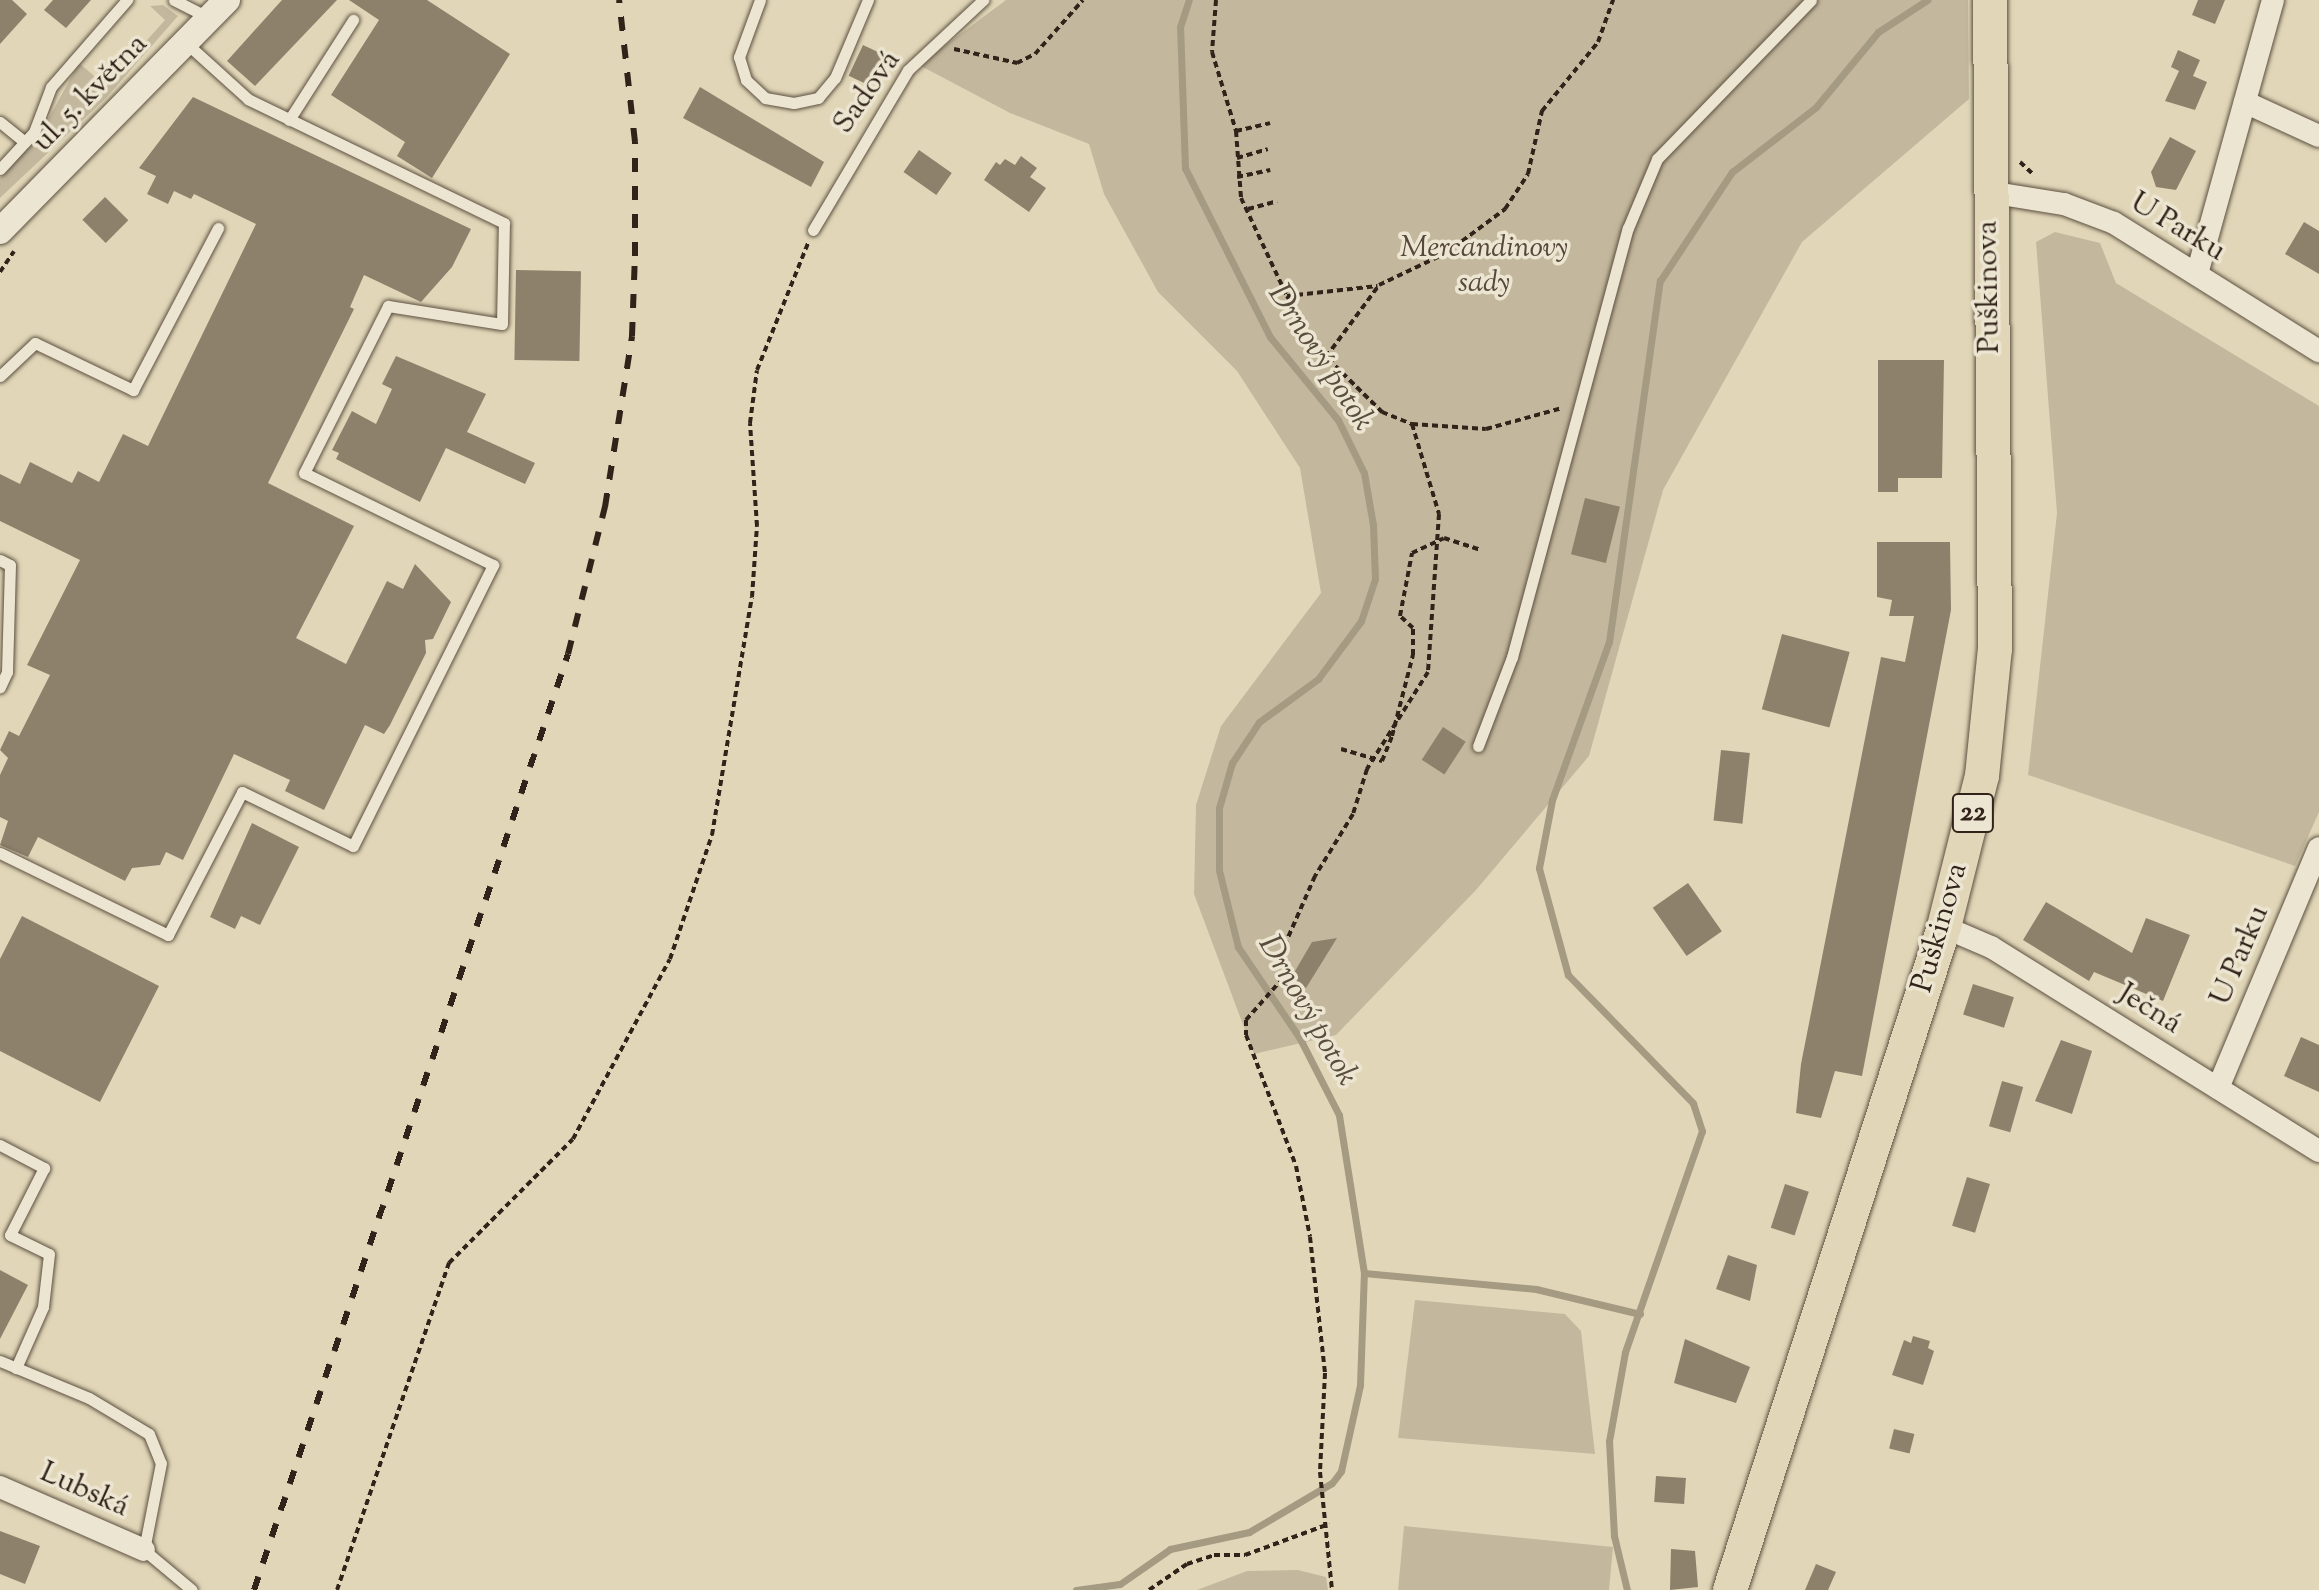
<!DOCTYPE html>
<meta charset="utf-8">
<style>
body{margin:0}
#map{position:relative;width:2319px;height:1590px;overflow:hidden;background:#e1d7b8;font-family:"Sorts Mill Goudy",serif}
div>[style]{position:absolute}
.green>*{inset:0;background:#c3b89d}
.stream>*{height:7px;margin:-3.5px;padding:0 3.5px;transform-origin:3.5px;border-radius:3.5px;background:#a59a82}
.building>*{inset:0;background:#8d816c;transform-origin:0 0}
.path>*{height:4px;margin-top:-2px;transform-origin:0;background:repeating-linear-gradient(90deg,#312319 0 6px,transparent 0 10px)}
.roads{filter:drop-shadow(0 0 2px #5d5041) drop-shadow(0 0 2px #5d5041)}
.service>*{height:11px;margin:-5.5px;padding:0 5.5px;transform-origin:5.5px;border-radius:5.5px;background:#ece5d1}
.minor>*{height:22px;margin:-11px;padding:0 11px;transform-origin:11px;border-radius:11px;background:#ece5d1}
.tertiary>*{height:26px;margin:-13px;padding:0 13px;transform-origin:13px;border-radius:13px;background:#ece5d1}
.primary>*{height:34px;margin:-17px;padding:0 17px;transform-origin:17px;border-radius:17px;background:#e1d7b8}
.rail>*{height:6px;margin-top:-3px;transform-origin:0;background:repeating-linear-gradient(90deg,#312319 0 14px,transparent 0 28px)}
.path-bridge>*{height:4px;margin-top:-2px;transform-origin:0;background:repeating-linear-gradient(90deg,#312319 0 6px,transparent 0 10px)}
span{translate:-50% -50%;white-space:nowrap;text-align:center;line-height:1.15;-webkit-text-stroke:7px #ece5d1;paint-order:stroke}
.shield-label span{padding:2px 6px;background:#ece5d1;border:2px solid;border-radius:6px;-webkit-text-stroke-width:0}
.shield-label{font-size:28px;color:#312319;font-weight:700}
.street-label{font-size:30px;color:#312319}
.park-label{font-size:30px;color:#56483a;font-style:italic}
.water-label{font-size:32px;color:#5a4d3e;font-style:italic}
</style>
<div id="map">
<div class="green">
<div style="clip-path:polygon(1006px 0,1968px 0,1969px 99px,1802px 242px,1663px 490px,1589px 756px,1476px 890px,1336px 1035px,1254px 1054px,1194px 894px,1196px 805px,1221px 726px,1321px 593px,1300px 468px,1237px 371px,1158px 292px,1104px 194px,1089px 144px,1010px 113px,919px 65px)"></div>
<div style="clip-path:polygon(163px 5px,178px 16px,106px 98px,0 198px,0 178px,43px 129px,79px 63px,106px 86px,165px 20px,150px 6px)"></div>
<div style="clip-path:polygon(2055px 232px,2100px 243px,2116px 283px,2319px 406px,2319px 812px,2295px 866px,2028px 775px,2057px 513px,2036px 242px)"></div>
<div style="clip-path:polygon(1415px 1300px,1565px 1314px,1581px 1331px,1595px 1454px,1398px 1438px)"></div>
<div style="clip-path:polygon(1404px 1526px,1613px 1547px,1609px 1590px,1398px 1590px)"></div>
<div style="clip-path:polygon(1298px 1570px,1326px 1577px,1328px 1590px,1197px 1590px,1247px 1571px)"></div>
</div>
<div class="stream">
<div style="left:1364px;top:1273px;width:173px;rotate:5.3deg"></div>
<div style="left:1536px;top:1289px;width:107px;rotate:13.5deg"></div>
<div style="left:1076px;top:1590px;width:44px;rotate:-7.8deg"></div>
<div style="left:1120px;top:1584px;width:61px;rotate:-35deg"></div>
<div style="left:1170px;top:1549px;width:81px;rotate:-12.1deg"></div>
<div style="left:1249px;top:1532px;width:96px;rotate:-30.6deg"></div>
<div style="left:1332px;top:1483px;width:15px;rotate:-53deg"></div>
<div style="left:1341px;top:1471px;width:88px;rotate:-77.5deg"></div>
<div style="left:1360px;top:1385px;width:112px;rotate:-88deg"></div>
<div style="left:1364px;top:1273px;width:160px;rotate:-99deg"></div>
<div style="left:1339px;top:1115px;width:88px;rotate:-117.1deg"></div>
<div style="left:1299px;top:1037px;width:109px;rotate:-124.1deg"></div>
<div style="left:1238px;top:947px;width:79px;rotate:-103.9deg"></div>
<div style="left:1219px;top:870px;width:62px;rotate:-90deg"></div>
<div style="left:1219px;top:808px;width:47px;rotate:-73.9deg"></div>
<div style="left:1232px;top:763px;width:49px;rotate:-56.6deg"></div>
<div style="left:1259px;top:722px;width:73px;rotate:-36.1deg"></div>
<div style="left:1318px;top:679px;width:72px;rotate:-53.4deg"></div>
<div style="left:1361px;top:621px;width:44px;rotate:-71.6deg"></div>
<div style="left:1375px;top:579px;width:54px;rotate:-92.1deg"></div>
<div style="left:1373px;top:525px;width:53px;rotate:-99.8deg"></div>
<div style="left:1364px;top:473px;width:59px;rotate:-116.1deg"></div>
<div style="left:1338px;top:420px;width:107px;rotate:-129.3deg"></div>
<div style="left:1270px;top:337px;width:189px;rotate:-116.7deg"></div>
<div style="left:1185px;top:168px;width:141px;rotate:-92deg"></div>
<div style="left:1180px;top:27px;width:28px;rotate:-72deg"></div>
<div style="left:1627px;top:1590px;width:56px;rotate:-103.5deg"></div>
<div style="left:1614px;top:1536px;width:95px;rotate:-93deg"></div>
<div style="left:1609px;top:1441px;width:90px;rotate:-79.8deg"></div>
<div style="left:1625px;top:1352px;width:234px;rotate:-70.8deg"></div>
<div style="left:1702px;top:1131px;width:29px;rotate:-108deg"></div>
<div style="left:1693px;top:1103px;width:179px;rotate:-134.3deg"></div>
<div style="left:1568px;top:975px;width:111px;rotate:-105.2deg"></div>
<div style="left:1539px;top:868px;width:69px;rotate:-79.2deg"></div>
<div style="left:1552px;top:800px;width:168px;rotate:-70.2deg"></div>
<div style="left:1609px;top:642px;width:365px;rotate:-82deg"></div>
<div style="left:1660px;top:281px;width:131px;rotate:-56.6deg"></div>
<div style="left:1732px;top:172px;width:106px;rotate:-37.7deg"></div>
<div style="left:1816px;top:107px;width:97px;rotate:-50.4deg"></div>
<div style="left:1878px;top:32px;width:59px;rotate:-33.1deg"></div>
</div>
<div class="building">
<div style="clip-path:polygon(0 0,12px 0,27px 14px,0 44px)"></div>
<div style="clip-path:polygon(53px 0,91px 0,66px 28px,44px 10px)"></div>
<div style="clip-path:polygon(282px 0,337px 0,255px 86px,227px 61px)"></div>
<div style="clip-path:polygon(349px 0,427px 0,510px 54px,432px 178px,397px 156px,405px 142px,331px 95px,379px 20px)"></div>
<div style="clip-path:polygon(2198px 0,2225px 0,2215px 24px,2192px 15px)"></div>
<div style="left:863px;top:45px;width:23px;height:34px;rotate:25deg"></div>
<div style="clip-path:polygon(2178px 50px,2200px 60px,2193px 76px,2207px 82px,2195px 110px,2165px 101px,2179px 71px,2171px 67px)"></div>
<div style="clip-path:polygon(700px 87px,824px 162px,811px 187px,683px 118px)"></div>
<div style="clip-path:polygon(193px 97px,471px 229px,452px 267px,421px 302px,364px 275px,350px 307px,354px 309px,268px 483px,354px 526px,296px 638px,346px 664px,387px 581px,403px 589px,415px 564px,451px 602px,433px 639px,425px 640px,426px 653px,390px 725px,384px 734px,365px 725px,324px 810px,285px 791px,290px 780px,234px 754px,183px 860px,166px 852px,160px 865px,132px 868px,125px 881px,38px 837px,28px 857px,0 845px,8px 821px,0 817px,0 775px,8px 758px,0 750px,9px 731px,19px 736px,50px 675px,27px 665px,80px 560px,0 521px,0 474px,20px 484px,30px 462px,72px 483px,78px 471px,99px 482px,123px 434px,148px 446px,256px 224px,194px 194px,191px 199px,174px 191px,168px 204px,147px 194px,156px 176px,139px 168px)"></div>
<div style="clip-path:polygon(2170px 137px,2196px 151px,2176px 190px,2156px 187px,2151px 172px)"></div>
<div style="left:919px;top:150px;width:40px;height:27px;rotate:35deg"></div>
<div style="clip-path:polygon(1021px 156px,1037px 168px,1030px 177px,1046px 188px,1029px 212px,984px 180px,996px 162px,1000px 165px,1005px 159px,1015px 165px)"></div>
<div style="left:105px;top:197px;width:33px;height:32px;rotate:45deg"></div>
<div style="clip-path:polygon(2304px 222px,2319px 231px,2319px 274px,2285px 254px)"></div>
<div style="left:516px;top:270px;width:65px;height:90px;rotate:1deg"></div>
<div style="clip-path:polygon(396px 356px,486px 394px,467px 432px,535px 463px,525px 484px,446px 448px,420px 502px,336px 459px,339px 453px,332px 450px,352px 411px,376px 424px,392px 389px,382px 384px)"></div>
<div style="clip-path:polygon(1878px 360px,1944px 360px,1942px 478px,1898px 478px,1898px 492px,1878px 492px)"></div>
<div style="left:1585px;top:498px;width:36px;height:58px;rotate:14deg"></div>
<div style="clip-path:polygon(1877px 542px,1950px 542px,1951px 610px,1862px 1076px,1835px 1071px,1821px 1118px,1796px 1113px,1801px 1064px,1881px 657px,1905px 662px,1914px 616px,1889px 616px,1892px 600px,1877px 597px)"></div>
<div style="left:1782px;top:634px;width:70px;height:78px;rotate:15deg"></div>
<div style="left:1443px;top:727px;width:27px;height:39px;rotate:33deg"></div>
<div style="left:1721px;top:750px;width:29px;height:71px;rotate:6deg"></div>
<div style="clip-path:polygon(252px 823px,299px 847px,260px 925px,241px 916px,235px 929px,210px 917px)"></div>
<div style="left:1688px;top:883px;width:59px;height:43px;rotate:55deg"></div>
<div style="clip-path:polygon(2046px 902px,2132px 953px,2146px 918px,2190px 935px,2163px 1001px,2094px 972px,2089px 981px,2023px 940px)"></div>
<div style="clip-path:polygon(22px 916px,159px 986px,100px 1102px,0 1051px,0 959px)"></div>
<div style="clip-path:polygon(1337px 938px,1306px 988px,1291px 978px,1312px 942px)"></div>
<div style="left:1973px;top:984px;width:43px;height:32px;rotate:18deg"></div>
<div style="clip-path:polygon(2301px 1037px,2319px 1045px,2319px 1092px,2284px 1076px)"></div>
<div style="clip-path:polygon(2061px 1040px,2092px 1051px,2072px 1114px,2035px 1101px)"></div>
<div style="left:2002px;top:1081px;width:22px;height:47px;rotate:16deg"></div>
<div style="left:1967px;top:1177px;width:24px;height:51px;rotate:17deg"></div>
<div style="left:1785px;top:1184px;width:25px;height:46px;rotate:18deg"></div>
<div style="clip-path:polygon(1728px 1255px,1757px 1265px,1750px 1301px,1716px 1289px)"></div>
<div style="clip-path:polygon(0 1270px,28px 1285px,0 1339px)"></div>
<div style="clip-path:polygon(1913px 1336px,1930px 1341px,1928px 1348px,1934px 1351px,1923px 1385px,1892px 1375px,1904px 1340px,1911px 1343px)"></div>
<div style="clip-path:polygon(1685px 1339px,1750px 1367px,1736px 1403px,1674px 1383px)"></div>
<div style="left:1894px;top:1429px;width:21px;height:20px;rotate:14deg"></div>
<div style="left:1656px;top:1476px;width:30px;height:26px;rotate:4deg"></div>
<div style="clip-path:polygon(0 1531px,40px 1546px,25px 1584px,0 1574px)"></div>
<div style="clip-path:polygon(1671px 1549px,1695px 1551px,1698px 1587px,1670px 1590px)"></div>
<div style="clip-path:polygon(1816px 1564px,1836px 1572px,1828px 1590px,1805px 1590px)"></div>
</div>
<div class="path">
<div style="left:1216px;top:0;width:52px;rotate:94.4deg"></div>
<div style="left:1212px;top:52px;width:83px;rotate:73.1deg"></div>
<div style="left:1236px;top:131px;width:67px;rotate:85.7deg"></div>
<div style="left:1241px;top:198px;width:108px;rotate:64.9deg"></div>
<div style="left:1287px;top:296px;width:66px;rotate:58.7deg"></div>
<div style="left:1321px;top:352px;width:86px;rotate:44.5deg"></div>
<div style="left:1382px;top:412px;width:32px;rotate:22deg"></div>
<div style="left:1412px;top:424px;width:94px;rotate:73.3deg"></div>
<div style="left:1439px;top:514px;width:158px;rotate:94deg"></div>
<div style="left:1428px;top:672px;width:115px;rotate:122.2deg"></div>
<div style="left:1367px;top:769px;width:47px;rotate:107.3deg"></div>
<div style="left:1353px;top:814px;width:73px;rotate:121.5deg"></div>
<div style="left:1315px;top:876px;width:72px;rotate:113.7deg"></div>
<div style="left:1286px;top:942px;width:36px;rotate:95deg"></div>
<div style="left:1283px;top:978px;width:56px;rotate:131.4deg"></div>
<div style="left:1246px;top:1020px;width:15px;rotate:90deg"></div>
<div style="left:1246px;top:1035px;width:140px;rotate:69.1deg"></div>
<div style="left:1296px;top:1166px;width:72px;rotate:78.8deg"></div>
<div style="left:1310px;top:1237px;width:137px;rotate:83.7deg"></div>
<div style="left:1325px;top:1373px;width:99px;rotate:92.9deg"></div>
<div style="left:1320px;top:1472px;width:119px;rotate:84.2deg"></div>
<div style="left:954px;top:49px;width:65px;rotate:12.5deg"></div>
<div style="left:1017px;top:63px;width:20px;rotate:-27deg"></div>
<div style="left:1035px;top:54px;width:72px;rotate:-48.4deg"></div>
<div style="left:1236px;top:131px;width:35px;rotate:-13deg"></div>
<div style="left:1237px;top:158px;width:32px;rotate:-16deg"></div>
<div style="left:2020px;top:162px;width:19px;rotate:43deg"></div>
<div style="left:1237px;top:177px;width:34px;rotate:-12deg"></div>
<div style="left:1248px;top:209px;width:30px;rotate:-15deg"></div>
<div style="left:0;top:272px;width:25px;rotate:-56deg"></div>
<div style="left:1287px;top:296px;width:91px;rotate:-6.3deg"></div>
<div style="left:1326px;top:357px;width:89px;rotate:-53.6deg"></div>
<div style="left:1379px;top:285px;width:74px;rotate:-25.5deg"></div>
<div style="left:1446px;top:253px;width:74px;rotate:-36.7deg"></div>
<div style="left:1505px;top:209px;width:42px;rotate:-56.7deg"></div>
<div style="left:1528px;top:174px;width:65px;rotate:-77.5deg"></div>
<div style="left:1542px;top:111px;width:89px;rotate:-50.9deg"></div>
<div style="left:1598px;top:42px;width:45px;rotate:-70.3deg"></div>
<div style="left:1412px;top:424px;width:74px;rotate:3.9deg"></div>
<div style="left:1486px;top:429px;width:79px;rotate:-15.4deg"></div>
<div style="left:337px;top:1590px;width:346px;rotate:-71.1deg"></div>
<div style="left:449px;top:1263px;width:175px;rotate:-45deg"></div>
<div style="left:573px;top:1139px;width:204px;rotate:-61.7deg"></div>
<div style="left:670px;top:959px;width:131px;rotate:-71.3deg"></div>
<div style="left:712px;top:835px;width:241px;rotate:-80.5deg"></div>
<div style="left:752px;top:597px;width:71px;rotate:-86deg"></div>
<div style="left:757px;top:526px;width:103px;rotate:-93.9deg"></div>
<div style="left:750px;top:423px;width:53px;rotate:-82.5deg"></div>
<div style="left:757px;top:370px;width:137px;rotate:-68.1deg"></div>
<div style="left:1149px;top:1590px;width:46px;rotate:-34.4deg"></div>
<div style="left:1187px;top:1564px;width:28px;rotate:-18deg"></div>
<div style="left:1214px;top:1555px;width:31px"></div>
<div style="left:1245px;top:1555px;width:90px;rotate:-20.3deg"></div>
</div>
<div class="roads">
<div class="service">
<div style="left:174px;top:0;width:39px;rotate:27deg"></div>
<div style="left:760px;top:0;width:61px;rotate:110.2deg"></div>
<div style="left:739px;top:57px;width:24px;rotate:73deg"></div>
<div style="left:746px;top:80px;width:26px;rotate:43deg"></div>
<div style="left:765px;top:98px;width:29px;rotate:10deg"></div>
<div style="left:794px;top:103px;width:25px;rotate:-12deg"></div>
<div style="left:818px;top:98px;width:26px;rotate:-50deg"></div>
<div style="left:835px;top:78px;width:85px;rotate:-67.1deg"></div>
<div style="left:289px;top:120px;width:119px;rotate:-57.4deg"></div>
<div style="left:0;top:122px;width:32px;rotate:39deg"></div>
<div style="left:0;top:169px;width:50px;rotate:-47.4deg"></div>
<div style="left:34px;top:132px;width:48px;rotate:-69.3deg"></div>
<div style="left:51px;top:87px;width:116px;rotate:-48.9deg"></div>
<div style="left:813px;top:230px;width:186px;rotate:-59.3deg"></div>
<div style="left:908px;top:70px;width:103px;rotate:-43deg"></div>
<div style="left:0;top:376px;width:48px;rotate:-43.3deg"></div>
<div style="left:35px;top:343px;width:109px;rotate:25.6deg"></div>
<div style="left:133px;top:390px;width:183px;rotate:-62.3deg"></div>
<div style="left:0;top:560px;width:11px;rotate:27deg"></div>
<div style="left:10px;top:565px;width:107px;rotate:91.6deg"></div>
<div style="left:7px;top:672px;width:17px;rotate:115deg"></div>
<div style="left:1478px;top:746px;width:95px;rotate:-69.1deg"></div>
<div style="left:1512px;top:657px;width:444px;rotate:-74.9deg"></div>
<div style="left:1628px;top:228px;width:75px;rotate:-67.2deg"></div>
<div style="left:1657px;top:159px;width:221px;rotate:-45.9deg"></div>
<div style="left:0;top:853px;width:187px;rotate:26deg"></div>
<div style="left:168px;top:935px;width:161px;rotate:-62.6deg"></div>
<div style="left:242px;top:792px;width:123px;rotate:25.9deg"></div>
<div style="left:353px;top:846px;width:314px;rotate:-63.5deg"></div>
<div style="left:493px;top:565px;width:210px;rotate:-154deg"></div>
<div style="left:304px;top:473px;width:187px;rotate:-63.3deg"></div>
<div style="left:388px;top:306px;width:115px;rotate:9deg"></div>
<div style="left:502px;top:324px;width:101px;rotate:-88.9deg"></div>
<div style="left:504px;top:223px;width:284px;rotate:-154.2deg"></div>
<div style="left:248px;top:99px;width:84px;rotate:-137.9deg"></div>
<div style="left:0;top:1145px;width:50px;rotate:27.6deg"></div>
<div style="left:44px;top:1168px;width:75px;rotate:116.9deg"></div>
<div style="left:10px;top:1235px;width:43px;rotate:26deg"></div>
<div style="left:49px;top:1254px;width:53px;rotate:96.5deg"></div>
<div style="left:43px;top:1307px;width:67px;rotate:113.9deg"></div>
<div style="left:0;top:1361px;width:96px;rotate:22.6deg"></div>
<div style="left:89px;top:1398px;width:70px;rotate:31deg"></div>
<div style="left:149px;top:1434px;width:31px;rotate:68deg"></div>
<div style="left:161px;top:1463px;width:89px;rotate:101.1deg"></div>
<div style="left:144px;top:1550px;width:62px;rotate:39.8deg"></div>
</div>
<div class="minor">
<div style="left:2245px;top:102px;width:81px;rotate:24.7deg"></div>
<div style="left:1989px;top:192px;width:76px;rotate:9.1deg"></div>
<div style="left:2064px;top:204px;width:53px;rotate:20.8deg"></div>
<div style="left:2114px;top:223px;width:242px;rotate:32deg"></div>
<div style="left:2197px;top:274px;width:284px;rotate:-74.5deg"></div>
<div style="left:1944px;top:927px;width:51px;rotate:23.1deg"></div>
<div style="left:1991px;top:947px;width:386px;rotate:31.9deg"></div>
<div style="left:2218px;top:1088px;width:260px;rotate:-67.2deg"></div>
<div style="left:0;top:1487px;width:157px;rotate:23.6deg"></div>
</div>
<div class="tertiary">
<div style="left:0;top:231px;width:324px;rotate:-45.5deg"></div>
</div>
<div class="primary">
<div style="left:1730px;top:1590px;width:697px;rotate:-72.11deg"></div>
<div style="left:1944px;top:927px;width:156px;rotate:-75.9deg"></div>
<div style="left:1982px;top:776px;width:128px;rotate:-84.2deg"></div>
<div style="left:1995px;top:649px;width:649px;rotate:-90.44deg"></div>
</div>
</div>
<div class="rail">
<div style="left:254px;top:1590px;width:987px;rotate:-71.45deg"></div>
<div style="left:568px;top:654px;width:152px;rotate:-75.9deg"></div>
<div style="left:605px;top:507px;width:173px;rotate:-81deg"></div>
<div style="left:632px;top:336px;width:80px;rotate:-87.9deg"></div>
<div style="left:635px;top:256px;width:114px;rotate:-90deg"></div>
<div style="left:635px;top:142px;width:143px;rotate:-96.4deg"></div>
</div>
<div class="path-bridge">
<div style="left:1341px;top:749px;width:43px;rotate:16.3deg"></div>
<div style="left:1382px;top:761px;width:27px;rotate:-68deg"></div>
<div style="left:1392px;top:736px;width:84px;rotate:-75.5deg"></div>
<div style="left:1413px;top:655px;width:27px;rotate:-90deg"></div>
<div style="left:1413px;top:628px;width:18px;rotate:-137deg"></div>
<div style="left:1400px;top:616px;width:64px;rotate:-79.2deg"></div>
<div style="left:1412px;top:553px;width:35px;rotate:-25deg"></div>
<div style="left:1444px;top:538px;width:38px;rotate:18deg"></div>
</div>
<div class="shield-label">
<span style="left:1973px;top:813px">22</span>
</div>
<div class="street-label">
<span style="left:868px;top:93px;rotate:-55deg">Sadová</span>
<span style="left:91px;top:94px;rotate:-46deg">ul. 5. května</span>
<span style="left:2177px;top:228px;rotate:31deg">U Parku</span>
<span style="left:1990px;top:287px;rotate:-91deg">Puškinova</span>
<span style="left:1941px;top:928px;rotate:-74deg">Puškinova</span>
<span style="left:2241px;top:956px;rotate:-67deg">U Parku</span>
<span style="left:2149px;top:1010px;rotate:32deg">Ječná</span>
<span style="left:84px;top:1491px;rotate:24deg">Lubská</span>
</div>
<div class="park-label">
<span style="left:1484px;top:266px">Mercandinovy<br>sady</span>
</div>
<div class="water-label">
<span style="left:1320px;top:358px;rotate:57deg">Drnový potok</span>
<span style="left:1307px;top:1011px;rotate:60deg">Drnový potok</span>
</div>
</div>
